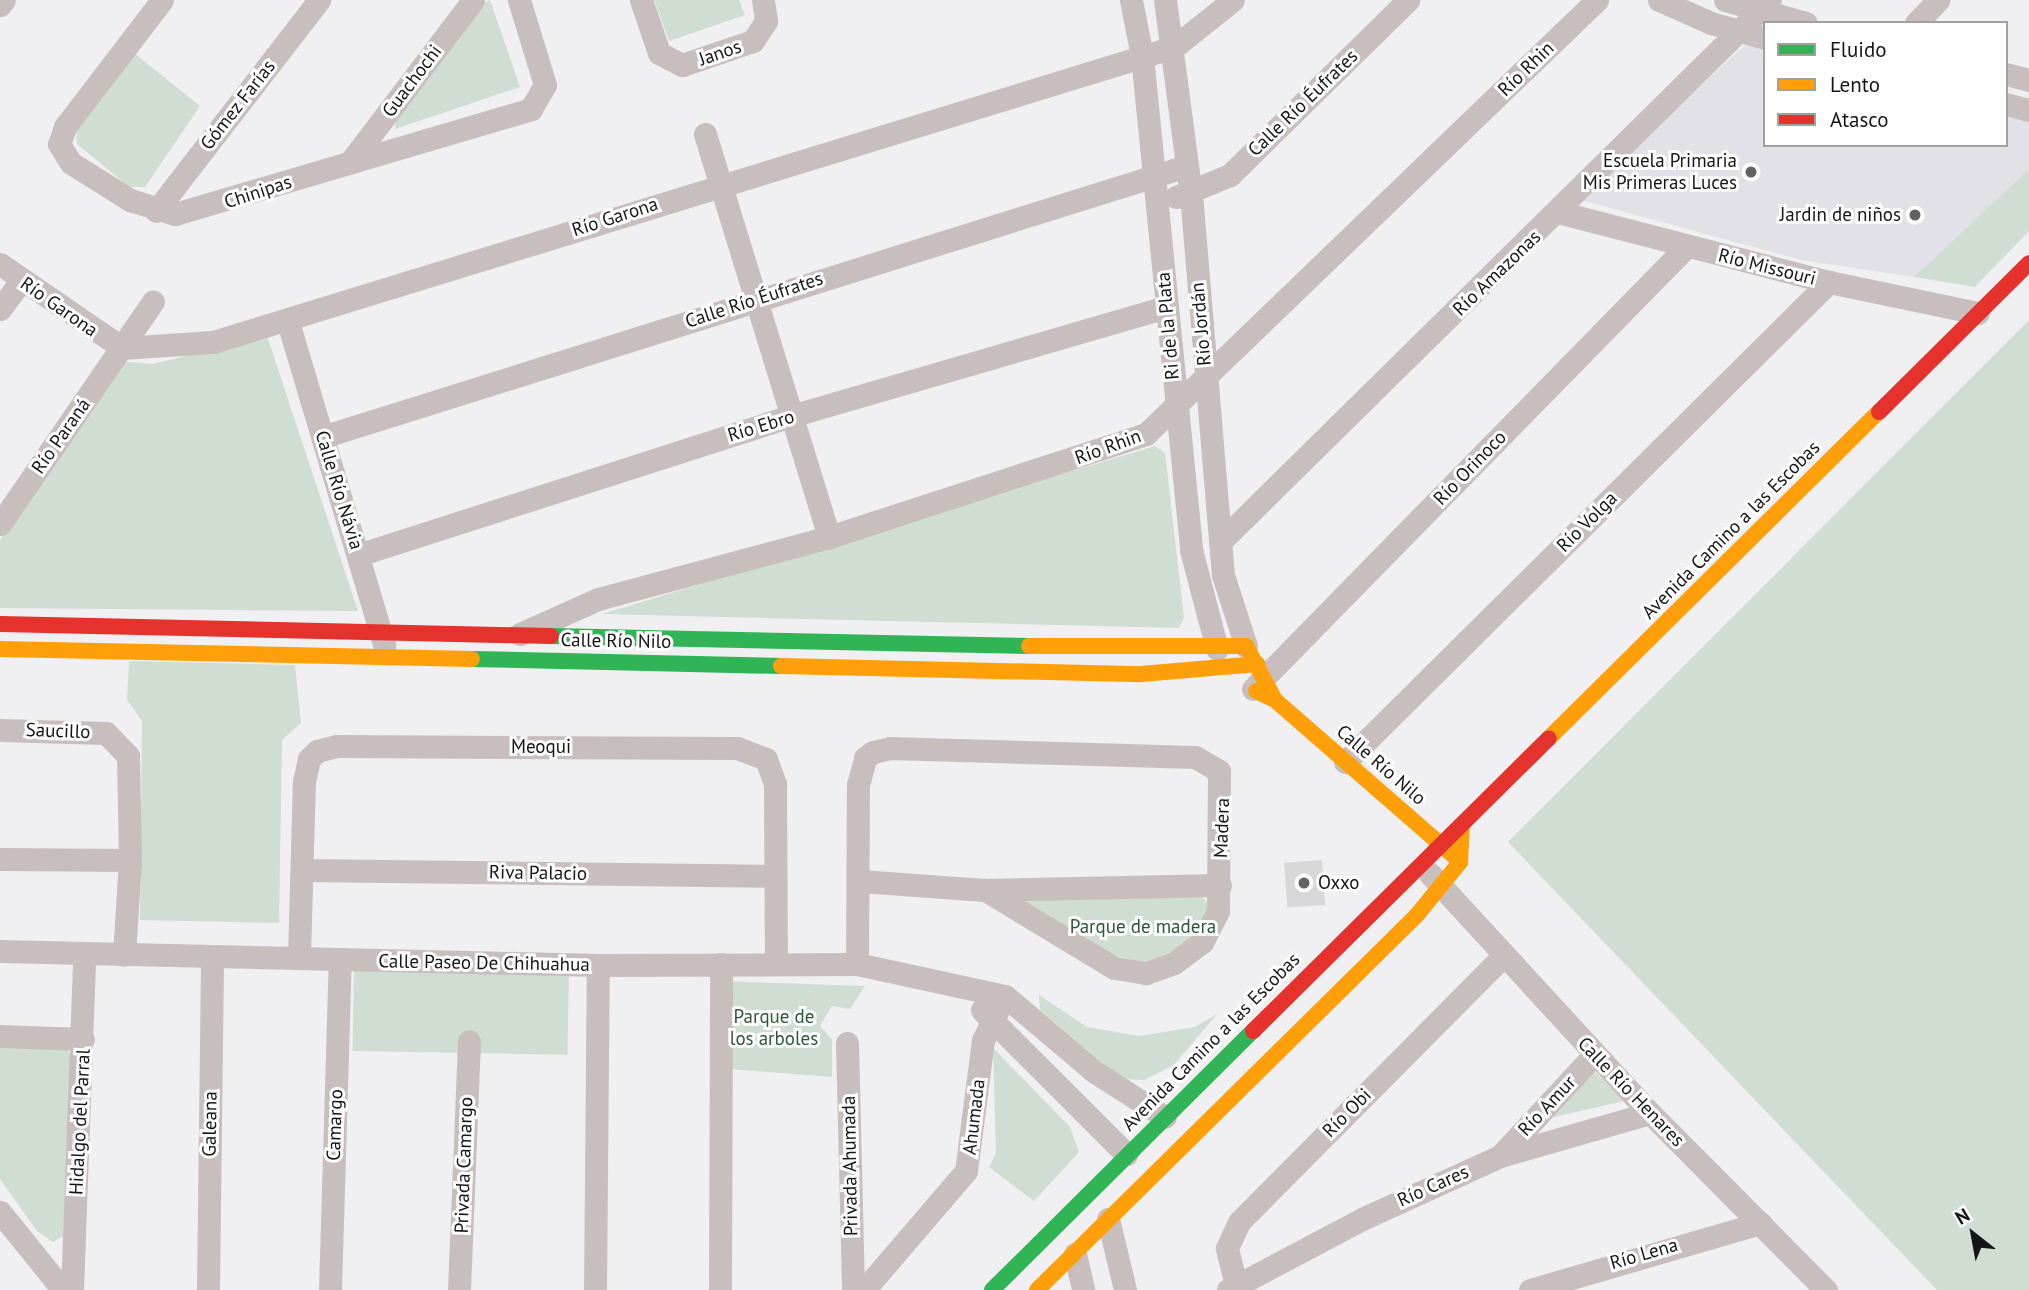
<!DOCTYPE html>
<meta charset="utf-8">
<style>
body{margin:0}
#map{position:relative;width:2029px;height:1290px;overflow:hidden;background:#f0eff1;font-family:"PT Sans",sans-serif}
div>[style]{position:absolute}
.built>*{inset:0;background:#e1e1e7}
.green>*{inset:0;background:#d0ddd2;transform-origin:0 0}
.building>*{inset:0;background:#d9d8d8;transform-origin:0 0}
.street>*{height:23px;margin:-11.5px;padding:0 11.5px;transform-origin:11.5px;border-radius:11.5px;background:#c9bebe}
.fast>*{height:16px;margin:-8px;padding:0 8px;transform-origin:8px;border-radius:8px;background:#30b455}
.slow>*{height:16px;margin:-8px;padding:0 8px;transform-origin:8px;border-radius:8px;background:#ff9f0a}
.jam>*{height:16px;margin:-8px;padding:0 8px;transform-origin:8px;border-radius:8px;background:#e5322d}
.dots>*{width:19px;height:19px;translate:-50% -50%;box-sizing:border-box;border:4px solid #fff;border-radius:50%}
span{translate:-50% -50%;white-space:nowrap;text-align:center;line-height:1.15;-webkit-text-stroke:6px #fff;paint-order:stroke}
.street-label{font-size:19px;color:#151516}
.poi-label{font-size:19px;color:#151516}
.right{translate:-100% -50%;text-align:right}
.left{translate:0 -50%;text-align:left}
.park-label{font-size:19px;color:#2c5735}
.legend{position:absolute;left:1763px;top:21px;width:245px;height:126px;box-sizing:border-box;background:#fff;border:2px solid #a1a1a2;margin:0;padding:9px 12px;list-style:none;font-size:21px;color:#151516}
.legend li{display:flex;align-items:center;gap:14px;height:35px}
.legend b{width:35px;border:2px solid #a1a1a2}
.north{position:absolute;left:1938px;top:1199px;width:70px;height:70px;-webkit-text-stroke:5px #fff;paint-order:stroke;rotate:329deg;font-size:19px;font-weight:700;line-height:28px;text-align:center;color:#151516}
.north::after{content:'';display:block;margin:auto;width:24px;height:32px;background:#151516;clip-path:polygon(50% 0,100% 100%,50% 72%,0 100%)}
</style>
<div id="map">
<div class="built">
<div style="clip-path:polygon(1745px 45px,1765px 50px,1765px 145px,2006px 145px,2006px 114px,2029px 120px,2029px 169px,1914px 277px,1801px 260px,1577px 199px)"></div>
</div>
<div class="green">
<div style="clip-path:polygon(490px 0,520px 87px,395px 129px,396px 112px,475px 8px)"></div>
<div style="clip-path:polygon(654px 0,739px 0,745px 15px,669px 41px)"></div>
<div style="clip-path:polygon(134px 53px,200px 106px,145px 187px,129px 187px,77px 144px,76px 124px)"></div>
<div style="clip-path:polygon(2029px 169px,2029px 231px,1975px 287px,1914px 277px)"></div>
<div style="clip-path:polygon(2029px 320px,2029px 1290px,1937px 1290px,1508px 842px)"></div>
<div style="clip-path:polygon(267px 336px,358px 611px,0 608px,0 540px,118px 361px,153px 364px)"></div>
<div style="clip-path:polygon(1155px 446px,1165px 453px,1184px 618px,1179px 628px,602px 614px)"></div>
<div style="clip-path:polygon(129px 661px,295px 665px,301px 723px,282px 740px,279px 923px,140px 920px,142px 721px,127px 700px)"></div>
<div style="clip-path:polygon(1202px 897px,1209px 904px,1203px 925px,1178px 949px,1146px 963px,1111px 955px,1022px 899px)"></div>
<div style="left:354px;top:969px;width:215px;height:82px;rotate:1deg"></div>
<div style="clip-path:polygon(722px 981px,865px 986px,850px 1009px,832px 1006px,820px 1026px,832px 1040px,832px 1077px,730px 1069px)"></div>
<div style="clip-path:polygon(1039px 995px,1087px 1027px,1139px 1036px,1195px 1027px,1217px 1014px,1174px 1065px,1144px 1080px,1121px 1079px,1040px 1010px)"></div>
<div style="clip-path:polygon(0 1046px,66px 1047px,70px 1055px,63px 1236px,53px 1242px,37px 1231px,0 1179px)"></div>
<div style="clip-path:polygon(993px 1048px,1070px 1127px,1079px 1152px,1034px 1201px,989px 1167px,996px 1153px)"></div>
<div style="clip-path:polygon(1591px 1068px,1624px 1101px,1541px 1120px)"></div>
</div>
<div class="building">
<div style="left:1322px;top:860px;width:45px;height:38px;rotate:86deg"></div>
</div>
<div class="street">
<div style="left:162px;top:0;width:160px;rotate:127.4deg"></div>
<div style="left:65px;top:127px;width:18px;rotate:109deg"></div>
<div style="left:59px;top:144px;width:22px;rotate:58deg"></div>
<div style="left:71px;top:163px;width:70px;rotate:32.1deg"></div>
<div style="left:130px;top:200px;width:47px;rotate:17.3deg"></div>
<div style="left:175px;top:214px;width:371px;rotate:-16.4deg"></div>
<div style="left:531px;top:109px;width:28px;rotate:-60deg"></div>
<div style="left:545px;top:85px;width:89px;rotate:-107deg"></div>
<div style="left:641px;top:0;width:56px;rotate:71.2deg"></div>
<div style="left:659px;top:53px;width:26px;rotate:28deg"></div>
<div style="left:682px;top:65px;width:75px;rotate:-18.7deg"></div>
<div style="left:753px;top:41px;width:24px;rotate:-57deg"></div>
<div style="left:766px;top:21px;width:21px;rotate:-98deg"></div>
<div style="left:1131px;top:0;width:57px;rotate:78.9deg"></div>
<div style="left:1142px;top:56px;width:496px;rotate:84.3deg"></div>
<div style="left:1191px;top:550px;width:102px;rotate:75.3deg"></div>
<div style="left:1165px;top:0;width:196px;rotate:82.4deg"></div>
<div style="left:1191px;top:194px;width:382px;rotate:85.2deg"></div>
<div style="left:1223px;top:575px;width:75px;rotate:72.1deg"></div>
<div style="left:1659px;top:0;width:57px;rotate:23.9deg"></div>
<div style="left:1711px;top:23px;width:56px;rotate:15.5deg"></div>
<div style="left:1725px;top:0;width:84px;rotate:15.9deg"></div>
<div style="left:0;top:5px;width:6px;rotate:-51deg"></div>
<div style="left:1916px;top:23px;width:32px;rotate:-46deg"></div>
<div style="left:2006px;top:74px;width:24px;rotate:15deg"></div>
<div style="left:2006px;top:104px;width:24px;rotate:15deg"></div>
<div style="left:705px;top:134px;width:422px;rotate:72.9deg"></div>
<div style="left:351px;top:161px;width:202px;rotate:-52.8deg"></div>
<div style="left:1176px;top:197px;width:58px;rotate:-22.2deg"></div>
<div style="left:1230px;top:175px;width:250px;rotate:-44.5deg"></div>
<div style="left:156px;top:211px;width:267px;rotate:-52.3deg"></div>
<div style="left:1558px;top:212px;width:280px;rotate:14.5deg"></div>
<div style="left:1829px;top:282px;width:152px;rotate:11.8deg"></div>
<div style="left:0;top:264px;width:148px;rotate:34.5deg"></div>
<div style="left:122px;top:348px;width:91px;rotate:-3.8deg"></div>
<div style="left:213px;top:342px;width:1005px;rotate:-17.07deg"></div>
<div style="left:1174px;top:47px;width:75px;rotate:-38.5deg"></div>
<div style="left:0;top:309px;width:35px;rotate:-53deg"></div>
<div style="left:288px;top:322px;width:337px;rotate:73.4deg"></div>
<div style="left:322px;top:437px;width:906px;rotate:-17.41deg"></div>
<div style="left:0;top:524px;width:270px;rotate:-55.5deg"></div>
<div style="left:1220px;top:542px;width:772px;rotate:-44.58deg"></div>
<div style="left:358px;top:555px;width:455px;rotate:-17.8deg"></div>
<div style="left:791px;top:416px;width:391px;rotate:-16.2deg"></div>
<div style="left:520px;top:634px;width:85px;rotate:-24.2deg"></div>
<div style="left:598px;top:599px;width:239px;rotate:-15deg"></div>
<div style="left:829px;top:537px;width:333px;rotate:-18deg"></div>
<div style="left:1146px;top:434px;width:626px;rotate:-43.9deg"></div>
<div style="left:1253px;top:689px;width:620px;rotate:-45.59deg"></div>
<div style="left:0;top:730px;width:106px;rotate:1.6deg"></div>
<div style="left:106px;top:733px;width:32px;rotate:46deg"></div>
<div style="left:128px;top:756px;width:104px;rotate:88.9deg"></div>
<div style="left:130px;top:860px;width:95px;rotate:93.6deg"></div>
<div style="left:1345px;top:762px;width:682px;rotate:-44.76deg"></div>
<div style="left:0;top:859px;width:130px;rotate:0.4deg"></div>
<div style="left:303px;top:870px;width:471px;rotate:0.7deg"></div>
<div style="left:1430px;top:874px;width:325px;rotate:47.4deg"></div>
<div style="left:1650px;top:1113px;width:250px;rotate:45.2deg"></div>
<div style="left:860px;top:881px;width:125px;rotate:4.1deg"></div>
<div style="left:985px;top:890px;width:235px;rotate:-1.2deg"></div>
<div style="left:0;top:951px;width:598px;rotate:1.34deg"></div>
<div style="left:598px;top:965px;width:259px;rotate:-0.2deg"></div>
<div style="left:857px;top:964px;width:151px;rotate:12.2deg"></div>
<div style="left:1005px;top:996px;width:118px;rotate:40.2deg"></div>
<div style="left:1095px;top:1072px;width:83px;rotate:32.7deg"></div>
<div style="left:299px;top:957px;width:175px;rotate:-88.4deg"></div>
<div style="left:304px;top:782px;width:24px;rotate:-78deg"></div>
<div style="left:309px;top:759px;width:11px;rotate:-45deg"></div>
<div style="left:317px;top:751px;width:21px;rotate:-14deg"></div>
<div style="left:337px;top:746px;width:400px;rotate:0.3deg"></div>
<div style="left:737px;top:748px;width:31px;rotate:21deg"></div>
<div style="left:766px;top:759px;width:27px;rotate:70deg"></div>
<div style="left:775px;top:784px;width:180px;rotate:89.7deg"></div>
<div style="left:857px;top:964px;width:179px;rotate:-89.7deg"></div>
<div style="left:858px;top:785px;width:28px;rotate:-75deg"></div>
<div style="left:865px;top:758px;width:10px;rotate:-37deg"></div>
<div style="left:873px;top:752px;width:17px;rotate:-13deg"></div>
<div style="left:890px;top:748px;width:305px;rotate:1.7deg"></div>
<div style="left:1195px;top:757px;width:28px;rotate:30deg"></div>
<div style="left:1219px;top:771px;width:140px;rotate:90.4deg"></div>
<div style="left:1218px;top:911px;width:35px;rotate:117deg"></div>
<div style="left:1202px;top:942px;width:35px;rotate:143deg"></div>
<div style="left:1174px;top:963px;width:30px;rotate:160deg"></div>
<div style="left:1146px;top:973px;width:32px;rotate:-171deg"></div>
<div style="left:1114px;top:968px;width:151px;rotate:-148.8deg"></div>
<div style="left:982px;top:1010px;width:204px;rotate:45deg"></div>
<div style="left:0;top:1036px;width:83px;rotate:2.1deg"></div>
<div style="left:847px;top:1043px;width:247px;rotate:88.6deg"></div>
<div style="left:1501px;top:1155px;width:137px;rotate:-47.1deg"></div>
<div style="left:0;top:1212px;width:100px;rotate:51.1deg"></div>
<div style="left:1108px;top:1219px;width:73px;rotate:76.5deg"></div>
<div style="left:1075px;top:1254px;width:37px;rotate:77deg"></div>
<div style="left:1236px;top:1285px;width:38px;rotate:-104deg"></div>
<div style="left:1227px;top:1248px;width:29px;rotate:-65deg"></div>
<div style="left:1239px;top:1222px;width:375px;rotate:-45.2deg"></div>
<div style="left:72px;top:1290px;width:335px;rotate:-87.9deg"></div>
<div style="left:208px;top:1290px;width:332px;rotate:-89.3deg"></div>
<div style="left:330px;top:1290px;width:331px;rotate:-88.3deg"></div>
<div style="left:459px;top:1290px;width:249px;rotate:-87.7deg"></div>
<div style="left:595px;top:1290px;width:325px;rotate:-89.5deg"></div>
<div style="left:720px;top:1290px;width:326px;rotate:-89.8deg"></div>
<div style="left:864px;top:1290px;width:157px;rotate:-49.4deg"></div>
<div style="left:966px;top:1171px;width:132px;rotate:-82.6deg"></div>
<div style="left:983px;top:1040px;width:49px;rotate:-63.4deg"></div>
<div style="left:1228px;top:1290px;width:152px;rotate:-27.9deg"></div>
<div style="left:1362px;top:1219px;width:152px;rotate:-24.5deg"></div>
<div style="left:1500px;top:1156px;width:156px;rotate:-16deg"></div>
<div style="left:1530px;top:1290px;width:240px;rotate:-16.2deg"></div>
</div>
<div class="fast">
<div style="left:551px;top:636px;width:478px;rotate:1.2deg"></div>
<div style="left:472px;top:659px;width:309px;rotate:1.3deg"></div>
<div style="left:992px;top:1290px;width:368px;rotate:-44.8deg"></div>
</div>
<div class="slow">
<div style="left:1029px;top:646px;width:217px"></div>
<div style="left:1246px;top:646px;width:61px;rotate:61.8deg"></div>
<div style="left:0;top:649px;width:472px;rotate:1.2deg"></div>
<div style="left:781px;top:666px;width:360px;rotate:1.3deg"></div>
<div style="left:1141px;top:674px;width:117px;rotate:-4.9deg"></div>
<div style="left:1256px;top:691px;width:21px;rotate:25deg"></div>
<div style="left:1275px;top:700px;width:242px;rotate:41.1deg"></div>
<div style="left:1549px;top:738px;width:464px;rotate:-44.7deg"></div>
<div style="left:1037px;top:1290px;width:534px;rotate:-44.62deg"></div>
<div style="left:1417px;top:915px;width:68px;rotate:-50.9deg"></div>
<div style="left:1460px;top:862px;width:37px;rotate:-87deg"></div>
</div>
<div class="jam">
<div style="left:1879px;top:412px;width:211px;rotate:-44.8deg"></div>
<div style="left:0;top:624px;width:551px;rotate:1.25deg"></div>
<div style="left:1253px;top:1031px;width:416px;rotate:-44.7deg"></div>
</div>
<div class="dots">
<div style="left:1751px;top:172px;background:#626163"></div>
<div style="left:1915px;top:215px;background:#626163"></div>
<div style="left:1304px;top:883px;background:#626163"></div>
</div>
<div class="street-label">
<span style="left:720px;top:53px;rotate:-19deg">Janos</span>
<span style="left:1526px;top:69px;rotate:-44deg">Río Rhin</span>
<span style="left:412px;top:81px;rotate:-53deg">Guachochi</span>
<span style="left:1303px;top:103px;rotate:-44deg">Calle Río Éufrates</span>
<span style="left:238px;top:105px;rotate:-52deg">Gómez Farías</span>
<span style="left:258px;top:192px;rotate:-18deg">Chinipas</span>
<span style="left:615px;top:217px;rotate:-18deg">Río Garona</span>
<span style="left:1767px;top:267px;rotate:14deg">Río Missouri</span>
<span style="left:1497px;top:273px;rotate:-44deg">Río Amazonas</span>
<span style="left:754px;top:300px;rotate:-18deg">Calle Río Éufrates</span>
<span style="left:59px;top:307px;rotate:35deg">Río Garona</span>
<span style="left:1201px;top:324px;rotate:-95deg">Río Jordán</span>
<span style="left:1168px;top:326px;rotate:-95deg">Ri de la Plata</span>
<span style="left:761px;top:426px;rotate:-17deg">Río Ebro</span>
<span style="left:61px;top:436px;rotate:-55deg">Río Paraná</span>
<span style="left:1108px;top:447px;rotate:-20deg">Río Rhin</span>
<span style="left:1470px;top:468px;rotate:-46deg">Río Orinoco</span>
<span style="left:339px;top:490px;rotate:73deg">Calle Río Návia</span>
<span style="left:1587px;top:522px;rotate:-45deg">Río Volga</span>
<span style="left:1731px;top:530px;rotate:-45deg">Avenida Camino a las Escobas</span>
<span style="left:616px;top:641px;rotate:1deg">Calle Río Nilo</span>
<span style="left:58px;top:731px;rotate:2deg">Saucillo</span>
<span style="left:541px;top:747px">Meoqui</span>
<span style="left:1381px;top:765px;rotate:41deg">Calle Río Nilo</span>
<span style="left:1222px;top:828px;rotate:-88deg">Madera</span>
<span style="left:538px;top:873px;rotate:1deg">Riva Palacio</span>
<span style="left:484px;top:963px;rotate:1deg">Calle Paseo De Chihuahua</span>
<span style="left:1211px;top:1042px;rotate:-45deg">Avenida Camino a las Escobas</span>
<span style="left:1631px;top:1092px;rotate:46deg">Calle Río Henares</span>
<span style="left:1547px;top:1106px;rotate:-47deg">Río Amur</span>
<span style="left:1347px;top:1113px;rotate:-45deg">Río Obi</span>
<span style="left:974px;top:1117px;rotate:-83deg">Ahumada</span>
<span style="left:80px;top:1122px;rotate:-87deg">Hidalgo del Parral</span>
<span style="left:210px;top:1124px;rotate:-89deg">Galeana</span>
<span style="left:335px;top:1125px;rotate:-88deg">Camargo</span>
<span style="left:464px;top:1165px;rotate:-88deg">Privada Camargo</span>
<span style="left:850px;top:1166px;rotate:-91deg">Privada Ahumada</span>
<span style="left:1433px;top:1186px;rotate:-24deg">Río Cares</span>
<span style="left:1644px;top:1254px;rotate:-16deg">Río Lena</span>
</div>
<div class="poi-label">
<span class="right" style="left:1737px;top:172px">Escuela Primaria<br>Mis Primeras Luces</span>
<span class="right" style="left:1901px;top:215px">Jardin de niños</span>
<span class="left" style="left:1318px;top:883px">Oxxo</span>
</div>
<div class="park-label">
<span style="left:1143px;top:927px">Parque de madera</span>
<span style="left:774px;top:1028px">Parque de<br>los arboles</span>
</div>
<ul class="legend">
<li><b style="height:9px;background:#30b455"></b>Fluido</li>
<li><b style="height:9px;background:#ff9f0a"></b>Lento</li>
<li><b style="height:9px;background:#e5322d"></b>Atasco</li>
</ul>
<div class="north">N</div>
</div>
